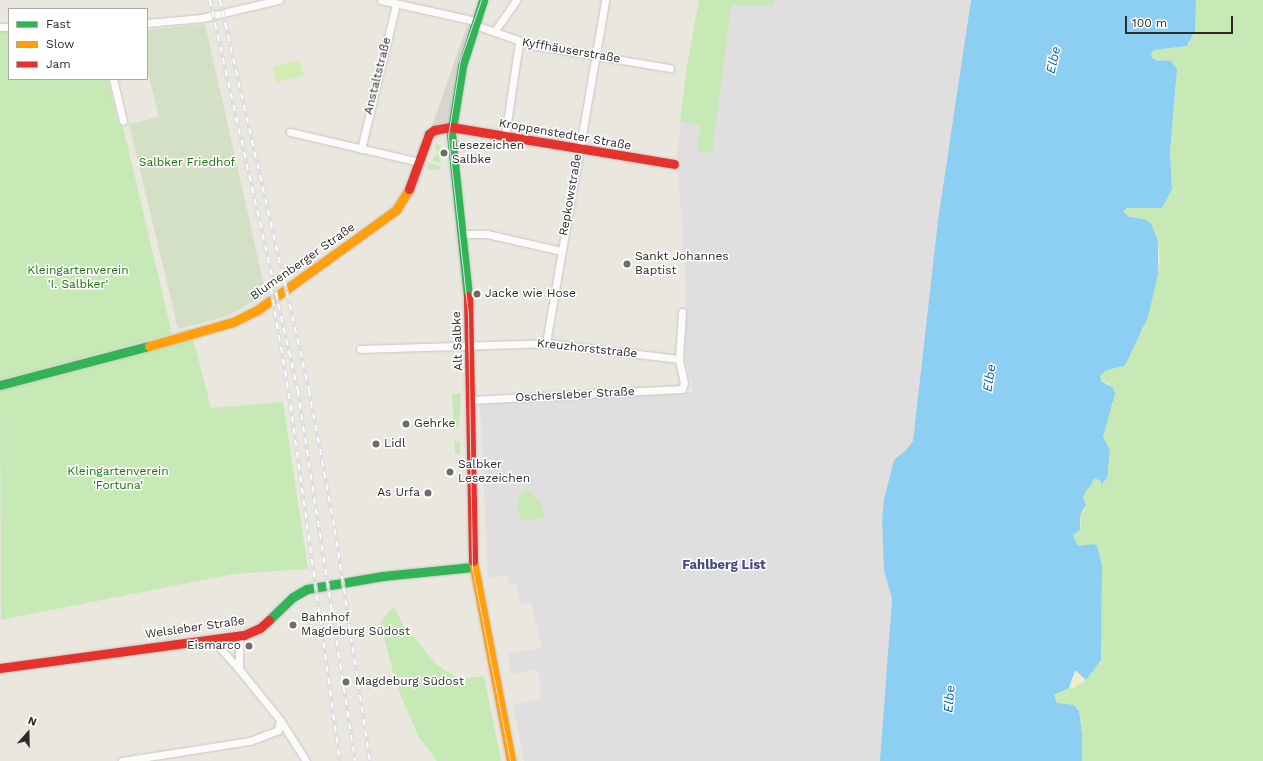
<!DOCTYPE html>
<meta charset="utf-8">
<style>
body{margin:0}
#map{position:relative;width:1263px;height:761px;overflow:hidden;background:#eae7df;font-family:"Work Sans",sans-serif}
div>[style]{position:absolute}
.industrial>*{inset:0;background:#e0dedf}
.green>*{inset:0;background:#c6e9b5}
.sand>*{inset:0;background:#f1edcb}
.cemetery>*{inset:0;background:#d3e0c6}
.pitch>*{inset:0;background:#d2edb2;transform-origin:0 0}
.plaza>*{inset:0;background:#d8d5ce}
.water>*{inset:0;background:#8ccff2}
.roads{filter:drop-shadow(0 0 1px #c7c6c5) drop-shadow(0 0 1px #c7c6c5)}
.street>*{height:7px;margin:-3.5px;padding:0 3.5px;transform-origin:3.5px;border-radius:3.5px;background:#fcfbfa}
.fast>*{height:9px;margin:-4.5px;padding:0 4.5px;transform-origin:4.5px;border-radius:4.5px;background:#30b455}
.slow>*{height:9px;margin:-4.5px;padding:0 4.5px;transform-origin:4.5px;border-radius:4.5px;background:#ff9f0a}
.jam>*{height:9px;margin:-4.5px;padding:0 4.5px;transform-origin:4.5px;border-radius:4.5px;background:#e5322d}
.tram>*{height:1px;margin:-0.5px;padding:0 0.5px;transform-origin:0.5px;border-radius:0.5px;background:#dddedf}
.rail>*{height:3.5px;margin-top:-1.75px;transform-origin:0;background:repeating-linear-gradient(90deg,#fff 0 6px,#dddedf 0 12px);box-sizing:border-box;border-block:1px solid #dddedf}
.dots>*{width:11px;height:11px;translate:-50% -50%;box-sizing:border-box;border:2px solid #fff;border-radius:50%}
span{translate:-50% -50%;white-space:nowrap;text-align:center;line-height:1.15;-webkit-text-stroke:3px #fff;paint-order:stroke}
.street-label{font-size:12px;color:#2b2b2b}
.poi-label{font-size:12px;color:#2b2b2b}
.left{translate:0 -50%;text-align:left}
.right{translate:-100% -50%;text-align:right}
.park-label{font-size:12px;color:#1e6f13}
.water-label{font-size:13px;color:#0060a9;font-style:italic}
.neighbourhood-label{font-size:13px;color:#464b80;font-weight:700}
.legend{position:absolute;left:8px;top:8px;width:140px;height:72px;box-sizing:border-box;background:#fff;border:1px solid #aaa;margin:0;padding:5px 7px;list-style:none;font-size:12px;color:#2b2b2b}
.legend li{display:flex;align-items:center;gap:8px;height:20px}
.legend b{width:20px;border:1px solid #aaa}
.north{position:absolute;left:8px;top:713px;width:40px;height:40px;-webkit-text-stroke:3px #fff;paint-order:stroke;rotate:20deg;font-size:11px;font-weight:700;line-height:16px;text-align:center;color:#2b2b2b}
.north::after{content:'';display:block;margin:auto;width:14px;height:18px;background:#2b2b2b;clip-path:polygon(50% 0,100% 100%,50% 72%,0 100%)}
.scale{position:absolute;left:1125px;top:16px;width:108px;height:18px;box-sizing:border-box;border:2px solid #2b2b2b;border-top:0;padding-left:5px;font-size:12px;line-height:14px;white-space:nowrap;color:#2b2b2b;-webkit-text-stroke:3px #fff;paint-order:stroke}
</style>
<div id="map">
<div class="industrial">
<div style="clip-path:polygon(699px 0,971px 0,938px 220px,913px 441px,906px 450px,894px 460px,884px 499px,882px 520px,884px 570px,892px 599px,880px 761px,524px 761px,513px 704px,541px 699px,539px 670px,511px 674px,508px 654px,542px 648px,531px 602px,520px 604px,516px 583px,509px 583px,508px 576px,488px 577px,480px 404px,693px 392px,685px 356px,686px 281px,677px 157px,687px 67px)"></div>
</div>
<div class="green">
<div style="clip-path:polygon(699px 0,774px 0,773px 6px,731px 5px,712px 153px,698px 152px,700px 125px,680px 122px,687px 66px)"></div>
<div style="clip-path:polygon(1196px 0,1263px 0,1263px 761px,1082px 761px,1082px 734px,1079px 711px,1074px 705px,1057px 703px,1054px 695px,1069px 688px,1074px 688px,1086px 680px,1101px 660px,1102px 565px,1094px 544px,1078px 546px,1073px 535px,1078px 532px,1081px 525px,1080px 516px,1085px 510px,1083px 498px,1086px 489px,1090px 487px,1094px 478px,1101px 481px,1101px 485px,1110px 450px,1103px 437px,1105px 424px,1113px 404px,1110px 384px,1101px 380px,1100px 376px,1106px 370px,1124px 366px,1127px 362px,1144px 328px,1160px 260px,1158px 241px,1151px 223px,1129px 217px,1123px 211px,1127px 208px,1162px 208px,1172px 189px,1170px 152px,1176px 85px,1163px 60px,1152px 58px,1151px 54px,1154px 50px,1188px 46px,1195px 31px)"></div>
<div style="clip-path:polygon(0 30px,9px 30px,9px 79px,108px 79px,118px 124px,122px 123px,172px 334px,0 380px)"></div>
<div style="clip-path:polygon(436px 144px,441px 146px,439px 163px,432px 160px,438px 152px,435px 149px)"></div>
<div style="clip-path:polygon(429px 163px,441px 166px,439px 170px,427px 170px)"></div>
<div style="clip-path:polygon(193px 339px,211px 408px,283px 402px,308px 569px,233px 574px,1px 620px,0 390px)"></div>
<div style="clip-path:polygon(452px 393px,461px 394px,459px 428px,454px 428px)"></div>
<div style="clip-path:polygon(454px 441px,460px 441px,460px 453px,455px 454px)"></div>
<div style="clip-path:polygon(526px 488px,539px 501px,544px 518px,524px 520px,518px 514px,518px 499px)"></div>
<div style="clip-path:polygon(394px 606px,402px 623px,437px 665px,459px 679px,484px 676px,501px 761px,437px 761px,419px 737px,397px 687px,380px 622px)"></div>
</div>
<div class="sand">
<div style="clip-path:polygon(1075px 669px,1086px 680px,1073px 688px,1069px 688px)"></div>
</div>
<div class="cemetery">
<div style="clip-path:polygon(205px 24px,266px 294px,227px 316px,178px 329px,129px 124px,159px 117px,147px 69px,147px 30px)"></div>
</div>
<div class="pitch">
<div style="left:300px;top:60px;width:16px;height:28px;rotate:76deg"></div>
</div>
<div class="plaza">
<div style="clip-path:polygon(476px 21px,451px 127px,429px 134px,467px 26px)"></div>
</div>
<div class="water">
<div style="clip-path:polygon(971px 0,1196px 0,1195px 31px,1187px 46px,1154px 50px,1151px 54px,1152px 58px,1157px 60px,1171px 61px,1177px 69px,1170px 152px,1172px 189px,1162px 208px,1127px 208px,1123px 211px,1129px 217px,1143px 219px,1151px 223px,1158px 241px,1158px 274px,1148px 317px,1127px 362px,1124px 366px,1106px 370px,1100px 376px,1101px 381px,1113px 388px,1115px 394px,1103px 437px,1110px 450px,1107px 478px,1101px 485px,1101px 481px,1094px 478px,1090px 487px,1086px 490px,1083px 498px,1086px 504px,1080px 516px,1080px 530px,1073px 535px,1078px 546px,1094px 544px,1097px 546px,1102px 565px,1101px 660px,1086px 680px,1075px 670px,1069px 688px,1054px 695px,1057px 703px,1074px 705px,1079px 711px,1082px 734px,1082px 761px,880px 761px,892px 599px,884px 570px,882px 520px,884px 499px,894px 460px,906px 450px,913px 441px,938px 220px)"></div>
</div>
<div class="roads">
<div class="street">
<div style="left:381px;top:0;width:97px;rotate:12.5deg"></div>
<div style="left:147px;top:23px;width:55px;rotate:-5.2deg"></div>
<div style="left:202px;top:18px;width:79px;rotate:-13.2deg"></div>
<div style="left:475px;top:25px;width:60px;rotate:19.3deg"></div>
<div style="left:532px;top:45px;width:140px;rotate:9.5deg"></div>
<div style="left:0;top:27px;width:9px"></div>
<div style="left:494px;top:32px;width:39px;rotate:-55deg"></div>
<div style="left:113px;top:79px;width:43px;rotate:76.6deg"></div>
<div style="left:290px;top:132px;width:132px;rotate:13.1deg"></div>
<div style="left:505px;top:136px;width:95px;rotate:-81.5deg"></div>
<div style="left:361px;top:149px;width:149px;rotate:-76.4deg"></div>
<div style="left:461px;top:234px;width:26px"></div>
<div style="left:487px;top:234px;width:77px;rotate:12.8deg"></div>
<div style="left:546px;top:343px;width:348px;rotate:-80.2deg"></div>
<div style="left:360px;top:349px;width:186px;rotate:-1.8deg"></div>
<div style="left:546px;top:343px;width:134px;rotate:6.9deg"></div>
<div style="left:470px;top:400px;width:212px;rotate:-3deg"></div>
<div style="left:682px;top:389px;width:6px;rotate:-72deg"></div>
<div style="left:684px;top:383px;width:25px;rotate:-102deg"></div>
<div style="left:679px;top:359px;width:47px;rotate:-86.3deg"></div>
<div style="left:239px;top:636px;width:33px;rotate:90deg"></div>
<div style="left:239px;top:669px;width:65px;rotate:51.2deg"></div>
<div style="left:280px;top:720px;width:49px;rotate:57.6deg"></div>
<div style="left:212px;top:639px;width:40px;rotate:48deg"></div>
<div style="left:122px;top:761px;width:130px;rotate:-8.9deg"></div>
<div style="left:250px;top:741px;width:30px;rotate:-21deg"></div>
<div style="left:278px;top:730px;width:10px;rotate:-79deg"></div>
</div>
<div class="fast">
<div style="left:468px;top:296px;width:162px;rotate:-96deg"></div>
<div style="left:451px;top:135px;width:70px;rotate:-80.9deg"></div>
<div style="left:462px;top:66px;width:69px;rotate:-72.3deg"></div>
<div style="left:0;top:385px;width:154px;rotate:-14.7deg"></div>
<div style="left:269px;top:620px;width:33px;rotate:-44deg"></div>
<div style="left:293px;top:597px;width:16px;rotate:-30deg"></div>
<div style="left:307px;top:589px;width:77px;rotate:-9.7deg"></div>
<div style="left:383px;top:576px;width:90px;rotate:-5.7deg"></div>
</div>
<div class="slow">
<div style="left:149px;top:346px;width:87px;rotate:-15.9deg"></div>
<div style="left:233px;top:322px;width:25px;rotate:-26deg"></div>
<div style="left:256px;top:311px;width:173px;rotate:-35.8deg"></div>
<div style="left:396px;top:210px;width:25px;rotate:-58deg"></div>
<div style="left:473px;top:561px;width:204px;rotate:79.2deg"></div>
</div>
<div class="jam">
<div style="left:409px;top:189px;width:59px;rotate:-70deg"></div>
<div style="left:429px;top:134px;width:6px;rotate:-39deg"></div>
<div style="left:434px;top:130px;width:17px;rotate:-10deg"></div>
<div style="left:451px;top:127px;width:226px;rotate:9.4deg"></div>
<div style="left:468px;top:296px;width:265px;rotate:88.9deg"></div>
<div style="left:0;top:668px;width:246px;rotate:-7.7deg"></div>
<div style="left:244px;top:635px;width:17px;rotate:-24deg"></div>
<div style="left:260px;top:628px;width:12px;rotate:-42deg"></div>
</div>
</div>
<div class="tram">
<div style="left:481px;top:0;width:64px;rotate:109.3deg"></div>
<div style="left:460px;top:60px;width:77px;rotate:99deg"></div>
<div style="left:448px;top:136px;width:180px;rotate:83.6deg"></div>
<div style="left:468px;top:315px;width:252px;rotate:89.1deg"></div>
<div style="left:472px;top:567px;width:198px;rotate:78.9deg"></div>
</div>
<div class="rail">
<div style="left:210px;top:0;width:401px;rotate:77.3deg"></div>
<div style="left:298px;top:391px;width:374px;rotate:81.2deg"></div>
<div style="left:220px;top:0;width:400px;rotate:77.1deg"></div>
<div style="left:309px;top:390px;width:141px;rotate:79.4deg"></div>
<div style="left:335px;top:529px;width:235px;rotate:81.4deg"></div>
<div style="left:271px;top:288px;width:107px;rotate:80.3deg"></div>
<div style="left:289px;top:393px;width:372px;rotate:82.1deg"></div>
</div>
<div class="dots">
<div style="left:444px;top:153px;background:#6e6d6a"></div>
<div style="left:627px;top:264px;background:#6e6d6a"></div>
<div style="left:477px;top:294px;background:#6e6d6a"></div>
<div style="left:406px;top:424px;background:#6e6d6a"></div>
<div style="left:376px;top:444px;background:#6e6d6a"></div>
<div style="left:450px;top:472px;background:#6e6d6a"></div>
<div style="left:428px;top:493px;background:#6e6d6a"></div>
<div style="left:293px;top:625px;background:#6e6d6a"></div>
<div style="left:249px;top:646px;background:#6e6d6a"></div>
<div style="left:346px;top:682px;background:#6e6d6a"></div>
</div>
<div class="street-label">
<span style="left:571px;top:51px;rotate:10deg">Kyffhäuserstraße</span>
<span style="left:378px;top:76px;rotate:-76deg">Anstaltstraße</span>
<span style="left:565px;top:135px;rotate:10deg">Kroppenstedter Straße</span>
<span style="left:571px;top:195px;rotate:-80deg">Repkowstraße</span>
<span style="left:303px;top:262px;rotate:-35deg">Blumenberger Straße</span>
<span style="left:458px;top:341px;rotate:-92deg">Alt Salbke</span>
<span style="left:587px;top:349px;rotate:6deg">Kreuzhorststraße</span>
<span style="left:575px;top:395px;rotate:-3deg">Oschersleber Straße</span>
<span style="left:195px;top:628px;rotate:-8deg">Welsleber Straße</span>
</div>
<div class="poi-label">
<span class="left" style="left:452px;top:153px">Lesezeichen<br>Salbke</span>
<span class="left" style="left:635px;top:264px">Sankt Johannes<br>Baptist</span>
<span class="left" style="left:485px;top:294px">Jacke wie Hose</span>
<span class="left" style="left:414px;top:424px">Gehrke</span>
<span class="left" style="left:384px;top:444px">Lidl</span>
<span class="left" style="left:458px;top:472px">Salbker<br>Lesezeichen</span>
<span class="right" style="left:420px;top:493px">As Urfa</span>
<span class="left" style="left:301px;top:625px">Bahnhof<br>Magdeburg Südost</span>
<span class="right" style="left:241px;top:646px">Eismarco</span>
<span class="left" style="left:355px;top:682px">Magdeburg Südost</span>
</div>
<div class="park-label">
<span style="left:187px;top:163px">Salbker Friedhof</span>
<span style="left:78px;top:278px">Kleingartenverein<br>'I. Salbker'</span>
<span style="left:118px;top:479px">Kleingartenverein<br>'Fortuna'</span>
</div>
<div class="water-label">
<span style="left:1054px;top:60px;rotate:-77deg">Elbe</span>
<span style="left:990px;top:378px;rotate:-81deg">Elbe</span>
<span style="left:950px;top:699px;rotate:-85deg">Elbe</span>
</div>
<div class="neighbourhood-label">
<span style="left:724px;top:565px">Fahlberg List</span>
</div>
<ul class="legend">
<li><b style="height:5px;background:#30b455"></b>Fast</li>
<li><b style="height:5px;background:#ff9f0a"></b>Slow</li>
<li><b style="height:5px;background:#e5322d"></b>Jam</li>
</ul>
<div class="north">N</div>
<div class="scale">100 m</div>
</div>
